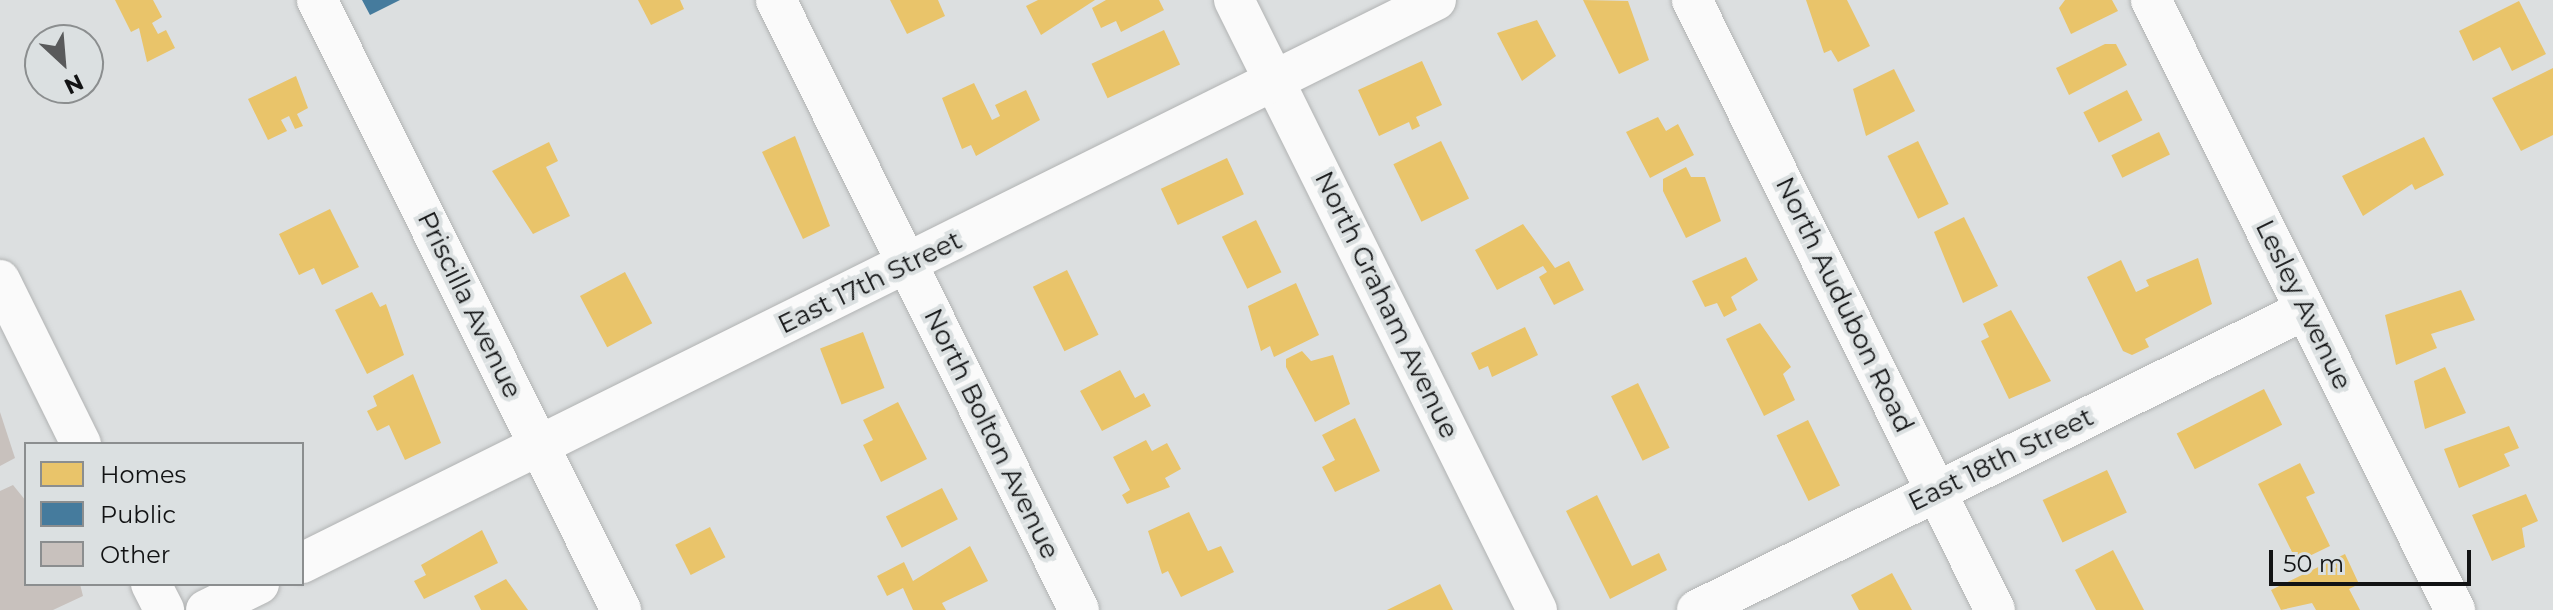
<!DOCTYPE html>
<style>
body{margin:0}
#map{position:relative;width:2553px;height:610px;overflow:hidden;background:#dcdfe0;font-family:Montserrat,sans-serif}
div>[style]{position:absolute}
.homes>*{inset:0;background:#e9c46a;transform-origin:0 0}
.public>*{inset:0;background:#457b9d}
.building>*{inset:0;background:#c8c1bd}
.roads{filter:drop-shadow(0 0 2px #b1b3b3) drop-shadow(0 0 2px #b1b3b3)}
.minor>*{height:40px;margin:-20px;padding:0 20px;transform-origin:20px;border-radius:20px;background:#fafafa}
span{translate:-50% -50%;white-space:nowrap;text-align:center;line-height:1.15;-webkit-text-stroke:8px #dbe0e1;paint-order:stroke}
.street-label{font-size:26px;color:#121314}
.legend{position:absolute;left:24px;top:442px;width:280px;height:144px;box-sizing:border-box;background:#dbe0e1;border:2px solid #8b8e8f;margin:0;padding:10px 14px;list-style:none;font-size:24px;color:#121314}
.legend li{display:flex;align-items:center;gap:16px;height:40px}
.legend b{width:40px;border:2px solid #8b8e8f}
.north{position:absolute;left:24px;top:24px;width:80px;height:80px;box-sizing:border-box;background:#dbe0e1;border:2px solid #8b8e8f;border-radius:50%;rotate:154deg;font-size:22px;font-weight:700;line-height:32px;text-align:center;color:#121314}
.north::after{content:'';display:block;margin:auto;width:28px;height:36px;background:#595a5b;clip-path:polygon(50% 0,100% 100%,50% 72%,0 100%)}
.scale{position:absolute;left:2269px;top:550px;width:202px;height:36px;box-sizing:border-box;border:4px solid #121314;border-top:0;padding-left:10px;font-size:24px;line-height:28px;white-space:nowrap;color:#121314;-webkit-text-stroke:6px #dbe0e1;paint-order:stroke}
</style>
<div id="map">
<div class="homes">
<div style="clip-path:polygon(115px 0,153px 0,162px 17px,152px 23px,158px 34px,166px 30px,175px 48px,147px 62px,139px 28px,131px 32px)"></div>
<div style="clip-path:polygon(638px 0,680px 0,684px 9px,651px 25px)"></div>
<div style="clip-path:polygon(890px 0,938px 0,945px 16px,907px 34px)"></div>
<div style="clip-path:polygon(1038px 0,1095px 0,1041px 35px,1026px 6px)"></div>
<div style="clip-path:polygon(1106px 0,1159px 0,1164px 10px,1121px 32px,1116px 21px,1101px 28px,1092px 8px)"></div>
<div style="clip-path:polygon(1583px 0,1628px 1px,1649px 60px,1619px 74px)"></div>
<div style="clip-path:polygon(1806px 0,1847px 0,1870px 46px,1838px 62px,1831px 50px,1824px 53px)"></div>
<div style="clip-path:polygon(2065px 0,2112px 0,2118px 11px,2071px 34px,2059px 8px)"></div>
<div style="clip-path:polygon(2519px 1px,2546px 54px,2512px 71px,2500px 47px,2473px 61px,2459px 31px)"></div>
<div style="clip-path:polygon(1537px 20px,1556px 56px,1522px 81px,1497px 33px)"></div>
<div style="left:1164px;top:30px;width:38px;height:80px;rotate:65deg"></div>
<div style="clip-path:polygon(2105px 44px,2116px 44px,2127px 65px,2069px 95px,2056px 68px)"></div>
<div style="clip-path:polygon(1422px 61px,1442px 105px,1416px 117px,1420px 126px,1412px 130px,1409px 122px,1379px 136px,1358px 90px)"></div>
<div style="clip-path:polygon(2553px 68px,2553px 135px,2521px 151px,2492px 98px)"></div>
<div style="clip-path:polygon(1894px 69px,1915px 111px,1866px 136px,1853px 89px)"></div>
<div style="clip-path:polygon(296px 76px,308px 108px,297px 114px,303px 126px,295px 129px,289px 116px,281px 120px,287px 131px,268px 140px,248px 99px)"></div>
<div style="clip-path:polygon(974px 83px,992px 120px,1000px 116px,995px 105px,1026px 90px,1040px 120px,976px 156px,971px 145px,962px 149px,942px 98px)"></div>
<div style="left:2127px;top:90px;width:34px;height:49px;rotate:63deg"></div>
<div style="clip-path:polygon(1658px 117px,1666px 131px,1678px 124px,1694px 155px,1650px 178px,1626px 132px)"></div>
<div style="left:2159px;top:132px;width:25px;height:53px;rotate:64deg"></div>
<div style="clip-path:polygon(795px 136px,830px 226px,803px 239px,762px 152px)"></div>
<div style="clip-path:polygon(2424px 137px,2444px 175px,2415px 190px,2412px 184px,2363px 216px,2342px 176px)"></div>
<div style="left:1441px;top:141px;width:64px;height:53px;rotate:64deg"></div>
<div style="left:1918px;top:141px;width:70px;height:34px;rotate:64deg"></div>
<div style="clip-path:polygon(549px 142px,558px 161px,546px 167px,570px 216px,533px 234px,492px 171px)"></div>
<div style="left:1227px;top:158px;width:40px;height:73px;rotate:65deg"></div>
<div style="clip-path:polygon(1686px 167px,1691px 177px,1705px 177px,1721px 221px,1686px 238px,1663px 191px,1663px 179px)"></div>
<div style="clip-path:polygon(330px 209px,359px 267px,322px 285px,314px 268px,299px 275px,279px 234px)"></div>
<div style="clip-path:polygon(1964px 217px,1998px 286px,1963px 303px,1934px 232px)"></div>
<div style="left:1256px;top:220px;width:58px;height:38px;rotate:64deg"></div>
<div style="clip-path:polygon(1523px 224px,1555px 268px,1569px 261px,1584px 290px,1554px 305px,1539px 277px,1547px 272px,1543px 266px,1497px 290px,1475px 250px)"></div>
<div style="clip-path:polygon(1746px 257px,1758px 280px,1731px 297px,1737px 310px,1724px 317px,1717px 303px,1705px 307px,1692px 281px)"></div>
<div style="clip-path:polygon(2198px 258px,2212px 304px,2145px 339px,2149px 347px,2132px 355px,2123px 351px,2087px 277px,2121px 260px,2136px 292px,2149px 286px,2146px 280px)"></div>
<div style="left:1067px;top:270px;width:72px;height:38px;rotate:64deg"></div>
<div style="left:625px;top:272px;width:58px;height:51px;rotate:62deg"></div>
<div style="clip-path:polygon(1296px 283px,1319px 335px,1274px 357px,1270px 346px,1261px 351px,1248px 306px)"></div>
<div style="clip-path:polygon(2461px 290px,2475px 320px,2431px 334px,2437px 348px,2396px 365px,2385px 315px)"></div>
<div style="clip-path:polygon(372px 292px,380px 307px,386px 304px,404px 355px,367px 374px,335px 310px)"></div>
<div style="clip-path:polygon(2011px 310px,2051px 381px,2009px 399px,1981px 341px,1989px 337px,1983px 324px)"></div>
<div style="clip-path:polygon(1760px 323px,1791px 367px,1783px 374px,1795px 400px,1764px 416px,1726px 339px)"></div>
<div style="clip-path:polygon(1525px 327px,1538px 355px,1492px 377px,1488px 366px,1479px 370px,1471px 353px)"></div>
<div style="left:863px;top:332px;width:60px;height:46px;rotate:69deg"></div>
<div style="clip-path:polygon(1302px 351px,1311px 361px,1333px 355px,1350px 404px,1315px 422px,1286px 367px,1286px 359px)"></div>
<div style="clip-path:polygon(2445px 367px,2466px 413px,2425px 429px,2414px 381px)"></div>
<div style="clip-path:polygon(1120px 370px,1135px 398px,1144px 393px,1151px 406px,1102px 431px,1080px 391px)"></div>
<div style="clip-path:polygon(413px 374px,441px 443px,405px 460px,389px 425px,377px 431px,367px 411px,377px 406px,373px 396px)"></div>
<div style="left:1638px;top:383px;width:72px;height:30px;rotate:64deg"></div>
<div style="left:2264px;top:389px;width:40px;height:98px;rotate:63deg"></div>
<div style="clip-path:polygon(898px 402px,927px 459px,881px 482px,863px 445px,873px 440px,863px 420px)"></div>
<div style="clip-path:polygon(1355px 418px,1380px 471px,1335px 492px,1322px 467px,1335px 460px,1322px 435px)"></div>
<div style="left:1808px;top:420px;width:73px;height:35px;rotate:64deg"></div>
<div style="clip-path:polygon(2509px 426px,2519px 448px,2504px 454px,2510px 466px,2459px 488px,2444px 449px)"></div>
<div style="clip-path:polygon(1146px 440px,1152px 451px,1167px 443px,1181px 469px,1165px 478px,1170px 487px,1127px 504px,1122px 495px,1130px 490px,1113px 457px)"></div>
<div style="clip-path:polygon(2300px 463px,2315px 493px,2306px 497px,2330px 546px,2297px 562px,2258px 484px)"></div>
<div style="left:2107px;top:470px;width:47px;height:71px;rotate:65deg"></div>
<div style="left:942px;top:488px;width:35px;height:63px;rotate:63deg"></div>
<div style="clip-path:polygon(2526px 494px,2538px 521px,2522px 528px,2525px 547px,2492px 561px,2472px 515px)"></div>
<div style="clip-path:polygon(1597px 495px,1632px 566px,1659px 553px,1667px 570px,1610px 599px,1566px 511px)"></div>
<div style="clip-path:polygon(1189px 512px,1208px 551px,1221px 546px,1234px 572px,1181px 597px,1168px 571px,1162px 574px,1148px 531px)"></div>
<div style="left:710px;top:527px;width:34px;height:39px;rotate:63deg"></div>
<div style="clip-path:polygon(482px 530px,498px 563px,424px 599px,414px 581px,426px 575px,421px 565px)"></div>
<div style="clip-path:polygon(970px 546px,988px 581px,942px 603px,946px 610px,913px 610px,903px 588px,887px 596px,877px 576px,904px 562px,913px 581px)"></div>
<div style="clip-path:polygon(2113px 550px,2144px 610px,2096px 610px,2075px 570px)"></div>
<div style="clip-path:polygon(2345px 554px,2359px 584px,2349px 589px,2360px 610px,2316px 610px,2312px 603px,2281px 610px,2271px 590px)"></div>
<div style="clip-path:polygon(1892px 573px,1912px 610px,1859px 610px,1851px 595px)"></div>
<div style="clip-path:polygon(506px 579px,528px 610px,481px 610px,474px 596px)"></div>
<div style="clip-path:polygon(1440px 584px,1453px 610px,1387px 610px)"></div>
</div>
<div class="public">
<div style="clip-path:polygon(362px 0,400px 0,370px 15px)"></div>
</div>
<div class="building">
<div style="clip-path:polygon(0 412px,15px 458px,0 466px)"></div>
<div style="clip-path:polygon(13px 485px,26px 501px,26px 584px,80px 584px,83px 596px,53px 610px,0 610px,0 491px)"></div>
</div>
<div class="roads">
<div class="minor">
<div style="left:317px;top:0;width:682px;rotate:63.51deg"></div>
<div style="left:776px;top:0;width:681px;rotate:63.59deg"></div>
<div style="left:1234px;top:0;width:681px;rotate:63.59deg"></div>
<div style="left:1692px;top:0;width:681px;rotate:63.59deg"></div>
<div style="left:2151px;top:0;width:682px;rotate:63.51deg"></div>
<div style="left:0;top:280px;width:183px;rotate:63.7deg"></div>
<div style="left:302px;top:563px;width:1266px;rotate:-26.4deg"></div>
<div style="left:151px;top:584px;width:29px;rotate:63deg"></div>
<div style="left:206px;top:610px;width:59px;rotate:-26.1deg"></div>
<div style="left:1697px;top:610px;width:678px;rotate:-26.26deg"></div>
</div>
</div>
<div class="street-label">
<span style="left:870px;top:283px;rotate:-26deg">East 17th Street</span>
<span style="left:469px;top:305px;rotate:64deg">Priscilla Avenue</span>
<span style="left:1386px;top:305px;rotate:64deg">North Graham Avenue</span>
<span style="left:1844px;top:305px;rotate:64deg">North Audubon Road</span>
<span style="left:2303px;top:305px;rotate:64deg">Lesley Avenue</span>
<span style="left:991px;top:434px;rotate:64deg">North Bolton Avenue</span>
<span style="left:2001px;top:460px;rotate:-26deg">East 18th Street</span>
</div>
<ul class="legend">
<li><b style="height:22px;background:#e9c46a"></b>Homes</li>
<li><b style="height:22px;background:#457b9d"></b>Public</li>
<li><b style="height:22px;background:#c8c1bd"></b>Other</li>
</ul>
<div class="north">N</div>
<div class="scale">50 m</div>
</div>
